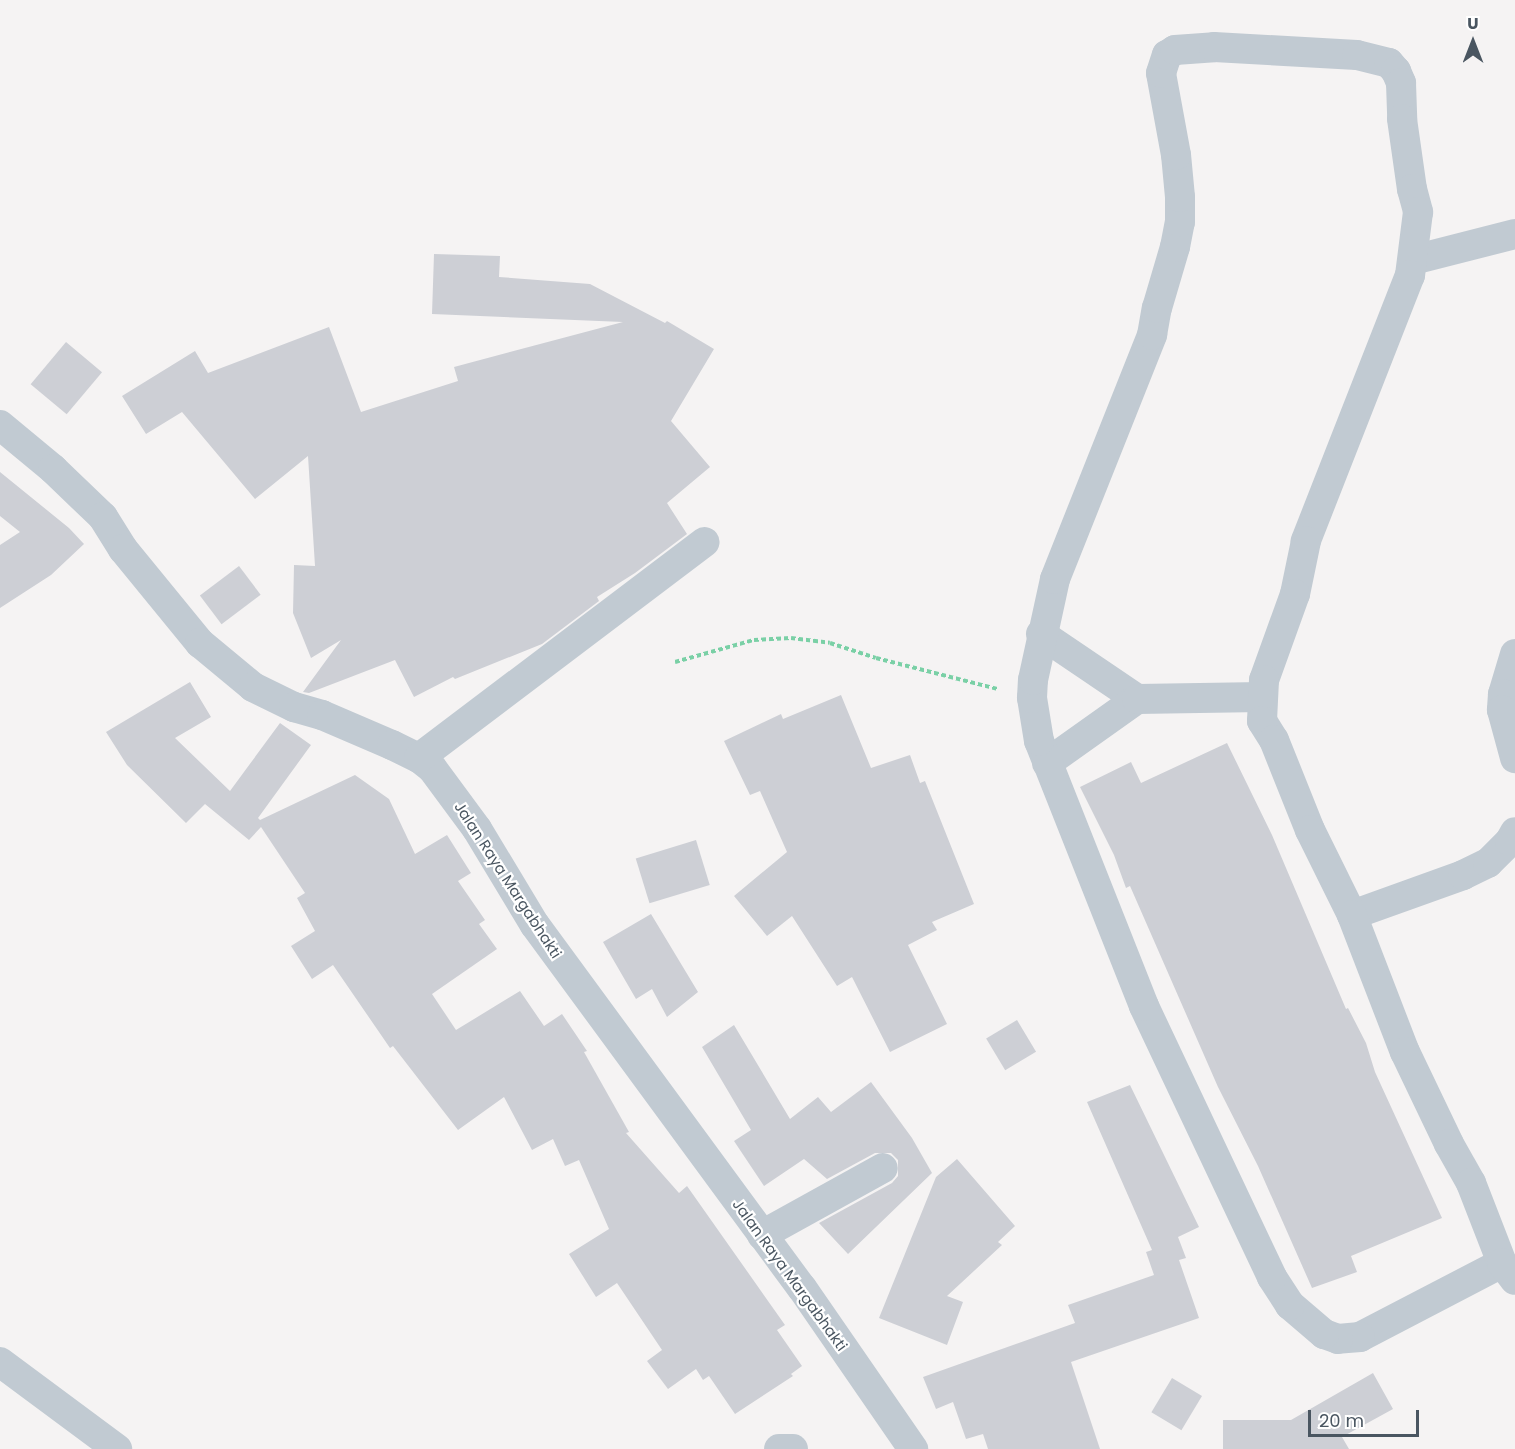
<!DOCTYPE html>
<style>
body{margin:0}
#map{position:relative;width:1515px;height:1449px;overflow:hidden;background:#f5f3f3;font-family:Poppins,sans-serif}
div>[style]{position:absolute}
.building>*{inset:0;background:#cdcfd5;transform-origin:0 0}
.path>*{height:4px;margin-top:-2px;transform-origin:0;background:repeating-linear-gradient(90deg,#7ad0a6 0 4.5px,transparent 0 7.5px)}
.street>*{height:30px;margin:-15px;padding:0 15px;transform-origin:15px;border-radius:15px;background:#c1cad2}
span{translate:-50% -50%;white-space:nowrap;text-align:center;line-height:1.15;-webkit-text-stroke:4.5px #fff;paint-order:stroke}
.street-label{font-size:15px;color:#4a5661}
.north{position:absolute;left:1443px;top:12px;width:60px;height:60px;-webkit-text-stroke:4px #fff;paint-order:stroke;rotate:0deg;font-size:16px;font-weight:700;line-height:24px;text-align:center;color:#4a5661}
.north::after{content:'';display:block;margin:auto;width:21px;height:27px;background:#4a5661;clip-path:polygon(50% 0,100% 100%,50% 72%,0 100%)}
.scale{position:absolute;left:1308px;top:1410px;width:111px;height:27px;box-sizing:border-box;border:3px solid #4a5661;border-top:0;padding-left:8px;font-size:18px;line-height:21px;white-space:nowrap;color:#4a5661;-webkit-text-stroke:4px #fff;paint-order:stroke}
</style>
<div id="map">
<div class="building">
<div style="clip-path:polygon(434px 254px,500px 256px,499px 277px,590px 284px,665px 323px,667px 321px,714px 349px,671px 421px,710px 467px,667px 503px,687px 534px,635px 573px,597px 597px,599px 601px,542px 644px,455px 679px,453px 677px,414px 697px,395px 660px,309px 693px,303px 692px,341px 640px,311px 658px,293px 613px,294px 565px,315px 566px,308px 456px,255px 499px,182px 412px,146px 434px,122px 396px,195px 351px,208px 373px,329px 327px,361px 412px,458px 381px,454px 367px,623px 322px,432px 314px)"></div>
<div style="left:66px;top:342px;width:47px;height:55px;rotate:40deg"></div>
<div style="clip-path:polygon(0 472px,69px 528px,84px 544px,51px 575px,0 608px,0 545px,20px 532px,0 516px)"></div>
<div style="left:239px;top:566px;width:36px;height:49px;rotate:53deg"></div>
<div style="clip-path:polygon(190px 682px,211px 717px,175px 738px,230px 791px,280px 723px,311px 745px,258px 818px,260px 820px,355px 775px,389px 799px,415px 854px,447px 835px,471px 873px,458px 881px,485px 920px,479px 924px,497px 949px,432px 994px,456px 1030px,520px 991px,544px 1026px,562px 1014px,587px 1051px,584px 1052px,629px 1132px,626px 1133px,679px 1193px,687px 1186px,785px 1325px,777px 1330px,802px 1366px,791px 1374px,793px 1376px,735px 1414px,709px 1376px,703px 1380px,696px 1369px,668px 1389px,647px 1361px,662px 1350px,617px 1283px,596px 1297px,569px 1254px,609px 1229px,579px 1160px,565px 1166px,553px 1139px,532px 1150px,504px 1097px,458px 1130px,393px 1046px,390px 1048px,333px 965px,312px 979px,291px 946px,315px 931px,297px 898px,305px 893px,261px 827px,249px 840px,205px 804px,186px 823px,127px 765px,106px 732px)"></div>
<div style="clip-path:polygon(841px 695px,871px 768px,910px 755px,920px 783px,925px 781px,974px 904px,932px 922px,937px 930px,908px 945px,947px 1024px,890px 1052px,852px 977px,837px 986px,792px 916px,767px 936px,734px 896px,787px 852px,760px 791px,750px 795px,724px 741px,781px 714px,783px 719px)"></div>
<div style="clip-path:polygon(1227px 743px,1272px 835px,1346px 1009px,1348px 1008px,1366px 1043px,1375px 1072px,1442px 1218px,1351px 1256px,1357px 1272px,1312px 1288px,1258px 1166px,1218px 1087px,1130px 886px,1126px 888px,1114px 855px,1080px 787px,1131px 762px,1141px 783px)"></div>
<div style="left:696px;top:840px;width:47px;height:63px;rotate:73deg"></div>
<div style="clip-path:polygon(651px 914px,698px 992px,667px 1017px,652px 989px,636px 999px,603px 942px)"></div>
<div style="left:1017px;top:1020px;width:37px;height:36px;rotate:59deg"></div>
<div style="clip-path:polygon(734px 1025px,790px 1119px,818px 1097px,831px 1112px,871px 1082px,912px 1138px,932px 1173px,848px 1254px,819px 1223px,892px 1183px,898px 1176px,898px 1160px,891px 1153px,875px 1153px,827px 1179px,804px 1159px,764px 1186px,734px 1141px,751px 1130px,702px 1047px)"></div>
<div style="clip-path:polygon(1130px 1085px,1199px 1227px,1178px 1237px,1186px 1258px,1179px 1260px,1199px 1318px,1071px 1362px,1100px 1449px,988px 1449px,983px 1434px,966px 1439px,953px 1402px,936px 1409px,923px 1377px,1075px 1323px,1068px 1305px,1154px 1275px,1146px 1252px,1152px 1250px,1087px 1102px)"></div>
<div style="clip-path:polygon(957px 1159px,1015px 1226px,998px 1242px,1002px 1245px,947px 1296px,963px 1302px,947px 1345px,879px 1318px,936px 1177px)"></div>
<div style="clip-path:polygon(1373px 1373px,1393px 1409px,1342px 1437px,1349px 1449px,1223px 1449px,1223px 1420px,1291px 1420px)"></div>
<div style="left:1172px;top:1378px;width:35px;height:40px;rotate:31deg"></div>
</div>
<div class="path">
<div style="left:675px;top:662px;width:82px;rotate:-15.6deg"></div>
<div style="left:754px;top:640px;width:37px;rotate:-3deg"></div>
<div style="left:791px;top:638px;width:39px;rotate:7deg"></div>
<div style="left:830px;top:643px;width:48px;rotate:18.1deg"></div>
<div style="left:876px;top:658px;width:126px;rotate:14.3deg"></div>
</div>
<div class="street">
<div style="left:1413px;top:260px;width:105px;rotate:-14.3deg"></div>
<div style="left:0;top:425px;width:69px;rotate:39.7deg"></div>
<div style="left:53px;top:469px;width:69px;rotate:43.8deg"></div>
<div style="left:103px;top:517px;width:38px;rotate:58deg"></div>
<div style="left:123px;top:549px;width:122px;rotate:50.7deg"></div>
<div style="left:200px;top:643px;width:69px;rotate:39.7deg"></div>
<div style="left:253px;top:687px;width:46px;rotate:26deg"></div>
<div style="left:294px;top:707px;width:29px;rotate:16deg"></div>
<div style="left:322px;top:715px;width:76px;rotate:23.2deg"></div>
<div style="left:392px;top:745px;width:30px;rotate:26deg"></div>
<div style="left:419px;top:758px;width:16px;rotate:38deg"></div>
<div style="left:432px;top:768px;width:76px;rotate:53.6deg"></div>
<div style="left:477px;top:829px;width:112px;rotate:58.9deg"></div>
<div style="left:535px;top:925px;width:451px;rotate:53.7deg"></div>
<div style="left:802px;top:1288px;width:196px;rotate:55.4deg"></div>
<div style="left:1041px;top:634px;width:116px;rotate:34.1deg"></div>
<div style="left:1515px;top:654px;width:42px;rotate:106.7deg"></div>
<div style="left:1503px;top:694px;width:16px;rotate:94deg"></div>
<div style="left:1502px;top:710px;width:50px;rotate:74.8deg"></div>
<div style="left:419px;top:758px;width:358px;rotate:-37.1deg"></div>
<div style="left:1047px;top:763px;width:110px;rotate:-35.4deg"></div>
<div style="left:1137px;top:699px;width:125px;rotate:-0.9deg"></div>
<div style="left:1352px;top:915px;width:118px;rotate:-19.8deg"></div>
<div style="left:1463px;top:875px;width:28px;rotate:-26deg"></div>
<div style="left:1488px;top:863px;width:31px;rotate:-45deg"></div>
<div style="left:1510px;top:841px;width:10px;rotate:-61deg"></div>
<div style="left:762px;top:1235px;width:138px;rotate:-29deg"></div>
<div style="left:1502px;top:1263px;width:160px;rotate:152.5deg"></div>
<div style="left:1360px;top:1337px;width:22px;rotate:175deg"></div>
<div style="left:1338px;top:1339px;width:15px;rotate:-160deg"></div>
<div style="left:1324px;top:1334px;width:45px;rotate:-139.5deg"></div>
<div style="left:1290px;top:1305px;width:33px;rotate:-123deg"></div>
<div style="left:1272px;top:1277px;width:300px;rotate:-115.3deg"></div>
<div style="left:1144px;top:1006px;width:285px;rotate:-111.6deg"></div>
<div style="left:1039px;top:741px;width:44px;rotate:-99.2deg"></div>
<div style="left:1032px;top:698px;width:18px;rotate:-87deg"></div>
<div style="left:1033px;top:680px;width:103px;rotate:-77.7deg"></div>
<div style="left:1055px;top:579px;width:263px;rotate:-68.3deg"></div>
<div style="left:1152px;top:335px;width:27px;rotate:-80deg"></div>
<div style="left:1157px;top:308px;width:64px;rotate:-73.6deg"></div>
<div style="left:1175px;top:247px;width:25px;rotate:-79deg"></div>
<div style="left:1180px;top:222px;width:25px;rotate:-90deg"></div>
<div style="left:1180px;top:197px;width:42px;rotate:-95.4deg"></div>
<div style="left:1176px;top:155px;width:83px;rotate:-100.4deg"></div>
<div style="left:1161px;top:73px;width:19px;rotate:-72deg"></div>
<div style="left:1167px;top:55px;width:9px;rotate:-32deg"></div>
<div style="left:1175px;top:50px;width:39px;rotate:-4deg"></div>
<div style="left:1214px;top:47px;width:143px;rotate:3.2deg"></div>
<div style="left:1357px;top:55px;width:33px;rotate:14deg"></div>
<div style="left:1389px;top:63px;width:11px;rotate:49deg"></div>
<div style="left:1396px;top:71px;width:13px;rotate:67deg"></div>
<div style="left:1401px;top:83px;width:36px;rotate:88deg"></div>
<div style="left:1402px;top:119px;width:71px;rotate:81.9deg"></div>
<div style="left:1412px;top:189px;width:24px;rotate:75deg"></div>
<div style="left:1418px;top:212px;width:64px;rotate:97.2deg"></div>
<div style="left:1410px;top:275px;width:286px;rotate:111.4deg"></div>
<div style="left:1306px;top:541px;width:54px;rotate:101.7deg"></div>
<div style="left:1295px;top:594px;width:91px;rotate:109.8deg"></div>
<div style="left:1264px;top:680px;width:41px;rotate:92.8deg"></div>
<div style="left:1262px;top:721px;width:22px;rotate:58deg"></div>
<div style="left:1274px;top:740px;width:97px;rotate:68.2deg"></div>
<div style="left:1310px;top:830px;width:95px;rotate:63.7deg"></div>
<div style="left:1352px;top:915px;width:147px;rotate:68.9deg"></div>
<div style="left:1405px;top:1052px;width:102px;rotate:64.4deg"></div>
<div style="left:1449px;top:1144px;width:45px;rotate:60.6deg"></div>
<div style="left:1471px;top:1183px;width:86px;rotate:68.8deg"></div>
<div style="left:1502px;top:1263px;width:21px;rotate:53deg"></div>
<div style="left:0;top:1362px;width:146px;rotate:36.6deg"></div>
<div style="left:779px;top:1449px;width:14px"></div>
</div>
<div class="street-label">
<span style="left:508px;top:880px;rotate:57deg">Jalan Raya Margabhakti</span>
<span style="left:790px;top:1275px;rotate:54deg">Jalan Raya Margabhakti</span>
</div>
<div class="north">U</div>
<div class="scale">20 m</div>
</div>
